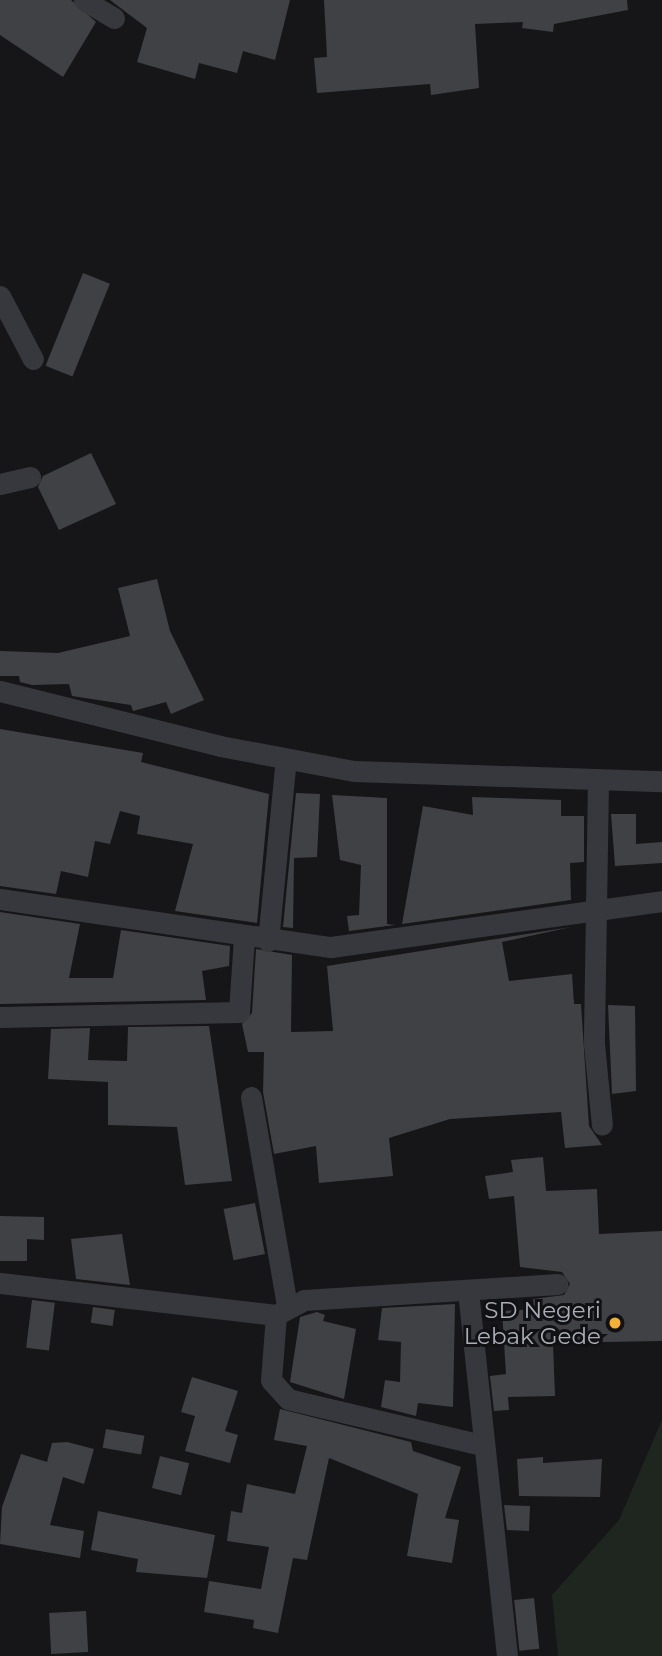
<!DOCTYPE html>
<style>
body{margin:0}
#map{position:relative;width:662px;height:1656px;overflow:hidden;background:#161618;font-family:Montserrat,sans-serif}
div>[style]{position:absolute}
.green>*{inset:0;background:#1e261f}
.building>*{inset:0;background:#404145;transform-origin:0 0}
.street>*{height:21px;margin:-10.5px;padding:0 10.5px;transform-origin:10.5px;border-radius:10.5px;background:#37383d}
.dots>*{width:19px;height:19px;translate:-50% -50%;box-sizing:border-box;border:4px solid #111113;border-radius:50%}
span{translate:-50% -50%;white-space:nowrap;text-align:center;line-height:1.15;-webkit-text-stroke:6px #111113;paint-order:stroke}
.poi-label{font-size:23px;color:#a8adb8}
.right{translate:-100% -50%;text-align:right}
</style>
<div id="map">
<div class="green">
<div style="clip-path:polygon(662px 1420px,662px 1656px,558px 1656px,552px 1595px,619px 1520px)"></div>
</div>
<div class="building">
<div style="clip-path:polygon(0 0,71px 0,96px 22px,63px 77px,0 35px)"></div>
<div style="clip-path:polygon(110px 0,290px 0,275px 60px,243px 51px,237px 73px,199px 63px,195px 79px,137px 62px,147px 28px)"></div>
<div style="clip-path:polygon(324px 0,627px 0,628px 10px,554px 24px,553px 32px,522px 28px,523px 22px,475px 24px,479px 88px,431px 95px,430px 84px,317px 93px,314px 58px,327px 57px)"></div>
<div style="left:83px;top:273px;width:29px;height:100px;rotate:22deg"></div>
<div style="clip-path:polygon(91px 453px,116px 504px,59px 530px,38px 487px,43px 476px)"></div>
<div style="clip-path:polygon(157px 579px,170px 631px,204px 700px,171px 714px,166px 702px,133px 711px,131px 705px,72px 696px,69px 684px,32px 685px,20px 682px,19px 676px,0 676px,0 651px,58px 653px,130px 636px,118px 588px)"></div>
<div style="clip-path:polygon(0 729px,143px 753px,141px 762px,269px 794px,257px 923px,175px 911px,193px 844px,137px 834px,140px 816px,120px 811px,110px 844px,95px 841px,88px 877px,61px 871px,56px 894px,0 886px)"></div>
<div style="clip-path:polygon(296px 793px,320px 794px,317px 857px,294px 858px,293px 928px,283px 927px)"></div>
<div style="clip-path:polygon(332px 795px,387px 798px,387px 924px,395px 925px,349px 931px,347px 916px,359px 915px,361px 865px,340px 860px)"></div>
<div style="clip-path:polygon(472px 797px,561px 800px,561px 816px,584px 816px,584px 862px,570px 863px,571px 900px,402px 924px,423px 806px,473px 815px)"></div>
<div style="clip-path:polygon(611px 814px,636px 814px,636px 844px,662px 842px,662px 863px,615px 866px)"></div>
<div style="clip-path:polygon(0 912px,80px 924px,69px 978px,113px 978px,121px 930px,230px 946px,229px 966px,202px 971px,206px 1000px,0 1004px)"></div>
<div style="clip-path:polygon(571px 927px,502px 942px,509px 981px,572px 974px,574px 1004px,581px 1004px,589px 1126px,602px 1145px,565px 1148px,561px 1112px,450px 1119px,389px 1138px,393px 1176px,319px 1183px,316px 1146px,274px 1154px,263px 1092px,264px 1052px,248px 1052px,242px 1024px,252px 1013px,256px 949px,292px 955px,291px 1032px,333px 1031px,327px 966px)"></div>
<div style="clip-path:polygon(608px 1005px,635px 1006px,636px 1091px,612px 1094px)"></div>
<div style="clip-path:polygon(209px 1026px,232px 1181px,185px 1185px,177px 1127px,108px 1125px,108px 1082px,48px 1079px,51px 1029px,90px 1028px,88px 1060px,127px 1061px,128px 1027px)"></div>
<div style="clip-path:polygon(543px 1157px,546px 1191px,597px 1189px,599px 1234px,662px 1231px,662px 1341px,553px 1343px,555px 1396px,508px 1397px,509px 1410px,494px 1411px,490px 1376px,506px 1374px,502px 1311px,534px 1309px,533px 1299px,564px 1295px,570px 1284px,562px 1272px,520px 1267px,514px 1196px,489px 1199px,485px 1176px,513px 1172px,511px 1160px)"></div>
<div style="left:255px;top:1203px;width:52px;height:32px;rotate:79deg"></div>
<div style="clip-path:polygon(0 1216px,44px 1217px,44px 1240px,27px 1239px,27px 1261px,0 1261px)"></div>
<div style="clip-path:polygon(122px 1234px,130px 1285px,76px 1279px,71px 1239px)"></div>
<div style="left:32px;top:1300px;width:23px;height:48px;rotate:7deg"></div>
<div style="clip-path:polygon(455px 1304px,453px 1407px,418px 1403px,416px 1416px,381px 1407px,385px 1380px,400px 1382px,401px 1342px,378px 1340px,382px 1308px)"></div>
<div style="left:93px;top:1307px;width:22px;height:16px;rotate:8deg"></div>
<div style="clip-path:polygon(317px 1312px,325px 1315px,323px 1321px,356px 1329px,344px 1399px,290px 1382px,300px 1317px)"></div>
<div style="clip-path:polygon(192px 1377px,238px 1391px,225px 1431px,238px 1435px,230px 1463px,185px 1451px,195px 1416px,181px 1412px)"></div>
<div style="clip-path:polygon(280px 1409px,411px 1442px,413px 1451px,461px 1467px,445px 1518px,459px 1520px,452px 1563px,407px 1556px,418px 1494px,329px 1458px,307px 1560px,293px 1558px,278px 1633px,253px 1628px,254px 1620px,204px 1612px,209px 1581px,261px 1589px,269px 1547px,227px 1541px,231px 1511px,242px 1513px,247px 1484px,295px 1494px,307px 1446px,274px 1440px)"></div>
<div style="left:106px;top:1429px;width:39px;height:19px;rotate:10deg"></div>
<div style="clip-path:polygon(67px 1442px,94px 1449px,84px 1484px,63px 1477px,50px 1525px,84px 1531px,80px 1558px,0 1544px,2px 1507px,21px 1454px,47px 1462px,52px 1443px)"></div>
<div style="left:160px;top:1456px;width:30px;height:33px;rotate:14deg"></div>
<div style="clip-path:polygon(543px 1457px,543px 1463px,602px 1459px,600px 1497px,519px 1496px,517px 1459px)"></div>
<div style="clip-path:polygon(504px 1505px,530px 1506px,529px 1531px,507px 1530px)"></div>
<div style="clip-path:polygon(98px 1511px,215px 1535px,207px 1578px,136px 1572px,138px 1559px,91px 1550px)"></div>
<div style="left:534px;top:1598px;width:51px;height:20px;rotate:84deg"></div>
<div style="left:86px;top:1611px;width:41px;height:37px;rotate:87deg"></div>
</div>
<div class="street">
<div style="left:84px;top:0;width:35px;rotate:31deg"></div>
<div style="left:0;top:296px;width:71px;rotate:62.4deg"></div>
<div style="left:0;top:484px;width:31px;rotate:-13deg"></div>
<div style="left:0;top:691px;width:227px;rotate:14deg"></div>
<div style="left:220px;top:746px;width:136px;rotate:10.6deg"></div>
<div style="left:354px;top:771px;width:308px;rotate:1.9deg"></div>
<div style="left:598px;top:781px;width:263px;rotate:90.9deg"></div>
<div style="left:594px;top:1044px;width:81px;rotate:84.4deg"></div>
<div style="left:0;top:899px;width:334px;rotate:8.3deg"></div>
<div style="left:331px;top:947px;width:334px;rotate:-7.9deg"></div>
<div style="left:268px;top:941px;width:183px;rotate:-84.4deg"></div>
<div style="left:0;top:1017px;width:239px;rotate:-1.2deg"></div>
<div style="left:239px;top:1012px;width:75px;rotate:-86.2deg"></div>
<div style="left:251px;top:1097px;width:211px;rotate:80.2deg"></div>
<div style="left:0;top:1283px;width:278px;rotate:6.6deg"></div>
<div style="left:468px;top:1291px;width:367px;rotate:83.9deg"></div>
<div style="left:482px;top:1445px;width:199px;rotate:-166.7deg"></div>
<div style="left:288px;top:1399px;width:25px;rotate:-132deg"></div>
<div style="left:271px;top:1380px;width:65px;rotate:-85.6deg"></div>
<div style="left:276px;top:1315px;width:32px;rotate:-28deg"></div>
<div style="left:304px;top:1300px;width:254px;rotate:-3.6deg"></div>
</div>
<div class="dots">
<div style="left:615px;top:1323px;background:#f2b134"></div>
</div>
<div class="poi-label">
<span class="right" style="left:601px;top:1323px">SD Negeri<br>Lebak Gede</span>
</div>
</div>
